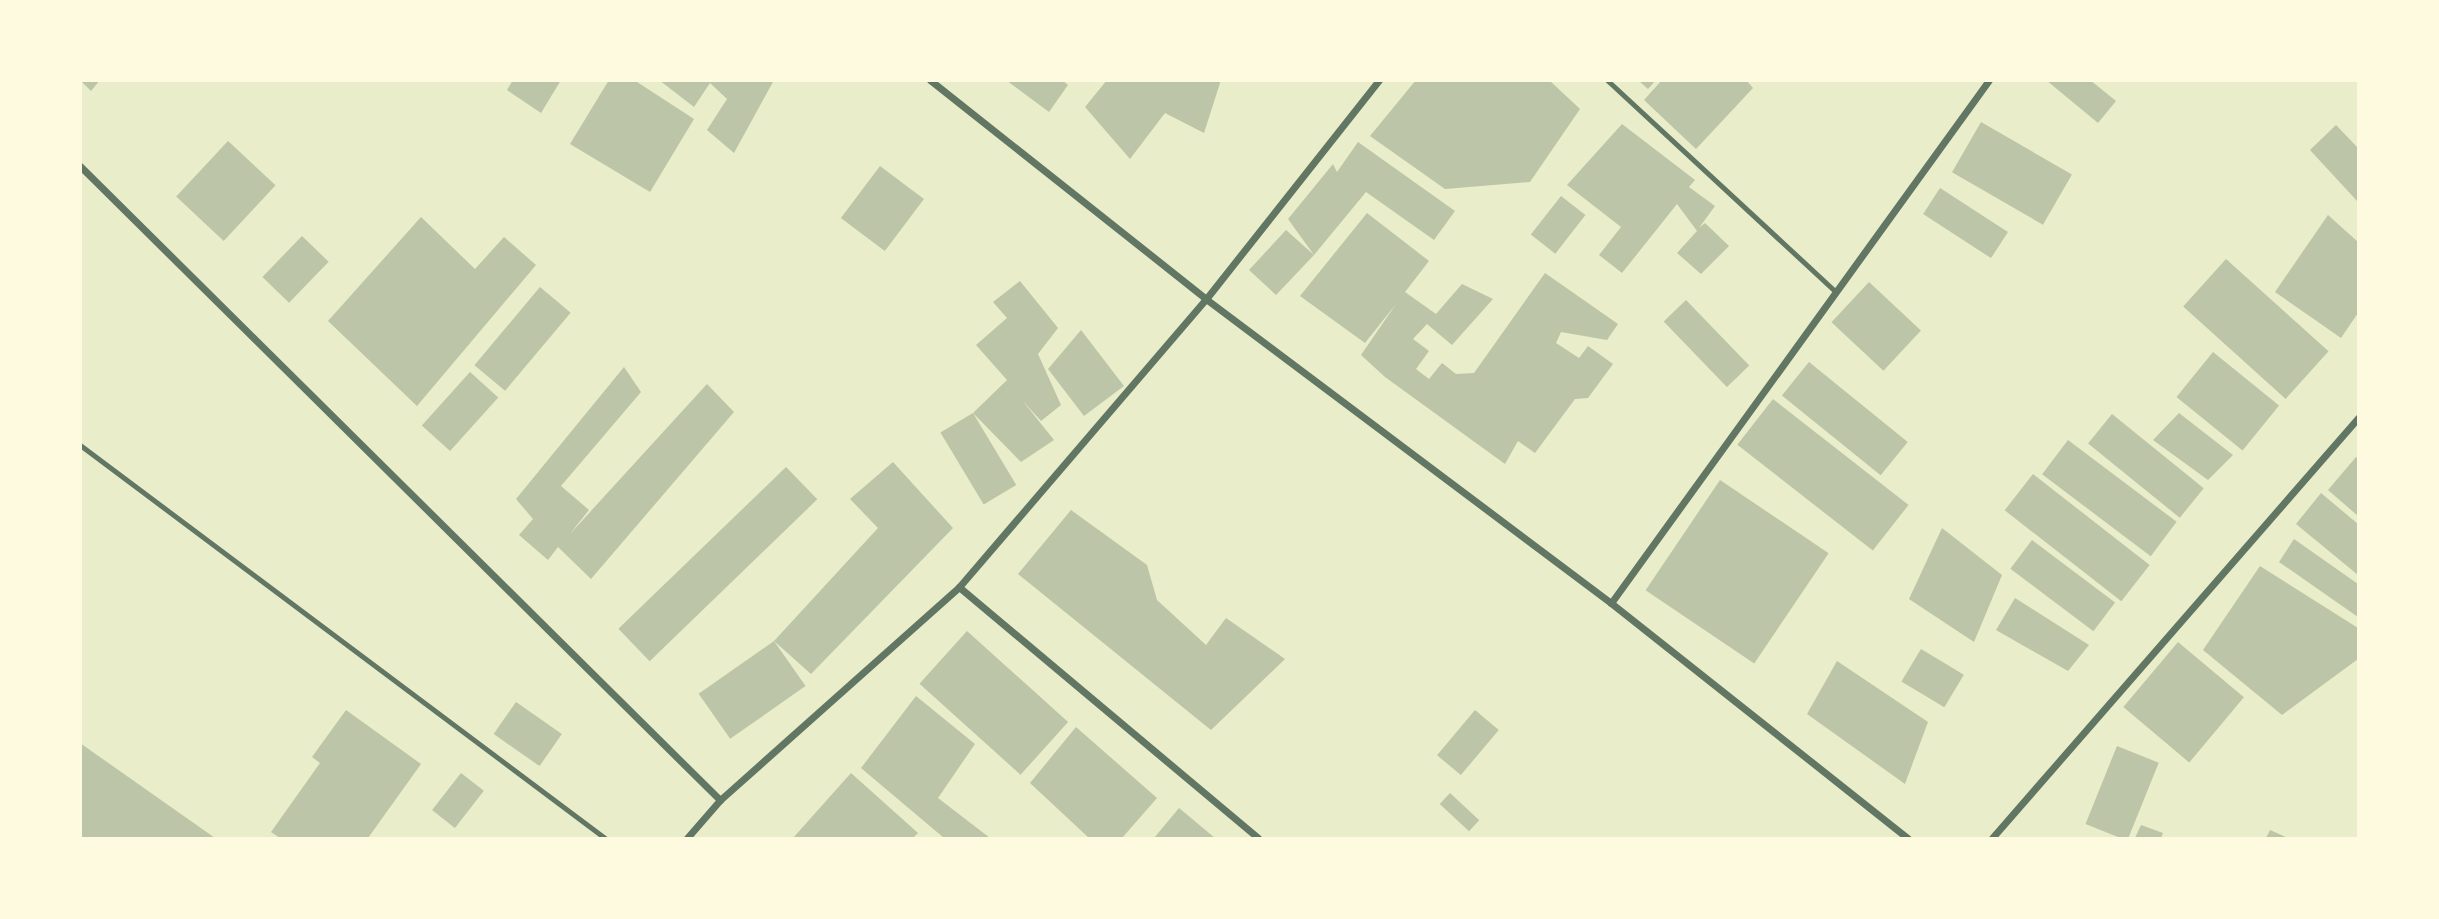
<!DOCTYPE html>
<style>
body{margin:0}
#map{position:relative;width:2439px;height:919px;overflow:hidden;background:#e9edc9;font-family:Lato,sans-serif}
div>[style]{position:absolute}
.building>*{inset:0;background:#bcc5a7;transform-origin:0 0}
.service>*{height:5px;margin:-2.5px;padding:0 2.5px;transform-origin:2.5px;border-radius:2.5px;background:#617663}
.minor>*{height:7px;margin:-3.5px;padding:0 3.5px;transform-origin:3.5px;border-radius:3.5px;background:#617663}
span{translate:-50% -50%;white-space:nowrap;text-align:center;line-height:1.15;-webkit-text-stroke:7px #fefae0;paint-order:stroke}
.frame{position:absolute;inset:0;border:82px solid #fefae0;pointer-events:none}
</style>
<div id="map">
<div class="building">
<div style="clip-path:polygon(80px 80px,100px 80px,91px 91px)"></div>
<div style="clip-path:polygon(513px 80px,561px 80px,541px 113px,507px 90px)"></div>
<div style="clip-path:polygon(609px 80px,634px 80px,694px 119px,650px 192px,570px 144px)"></div>
<div style="clip-path:polygon(659px 80px,774px 80px,734px 153px,707px 130px,727px 99px,710px 83px,694px 107px)"></div>
<div style="clip-path:polygon(1006px 80px,1062px 80px,1068px 85px,1049px 112px)"></div>
<div style="clip-path:polygon(1107px 80px,1221px 80px,1204px 133px,1165px 113px,1130px 159px,1085px 107px)"></div>
<div style="clip-path:polygon(1416px 80px,1549px 80px,1580px 109px,1530px 182px,1445px 189px,1370px 136px)"></div>
<div style="clip-path:polygon(1638px 80px,1656px 80px,1648px 89px)"></div>
<div style="clip-path:polygon(1662px 80px,1746px 80px,1753px 88px,1696px 149px,1644px 100px)"></div>
<div style="clip-path:polygon(2046px 80px,2090px 80px,2116px 101px,2098px 123px)"></div>
<div style="left:1981px;top:122px;width:105px;height:58px;rotate:30deg"></div>
<div style="clip-path:polygon(1622px 124px,1695px 180px,1689px 187px,1715px 206px,1699px 228px,1705px 223px,1729px 246px,1701px 274px,1677px 253px,1697px 231px,1677px 204px,1622px 273px,1599px 255px,1621px 227px,1567px 185px)"></div>
<div style="clip-path:polygon(2336px 125px,2358px 148px,2358px 202px,2310px 150px)"></div>
<div style="left:228px;top:141px;width:65px;height:76px;rotate:43deg"></div>
<div style="clip-path:polygon(1358px 142px,1455px 211px,1434px 240px,1366px 192px,1314px 255px,1276px 295px,1249px 270px,1286px 230px,1314px 255px,1288px 219px,1333px 164px,1337px 172px)"></div>
<div style="left:880px;top:166px;width:55px;height:65px;rotate:37deg"></div>
<div style="left:1940px;top:188px;width:81px;height:31px;rotate:33deg"></div>
<div style="left:1561px;top:196px;width:31px;height:49px;rotate:38deg"></div>
<div style="clip-path:polygon(1367px 213px,1429px 261px,1405px 292px,1436px 314px,1462px 284px,1493px 299px,1452px 345px,1427px 324px,1413px 339px,1429px 351px,1416px 369px,1429px 379px,1442px 363px,1456px 374px,1474px 373px,1545px 273px,1618px 324px,1607px 340px,1561px 332px,1556px 343px,1579px 358px,1588px 346px,1613px 364px,1588px 398px,1575px 399px,1535px 453px,1518px 441px,1505px 464px,1385px 377px,1361px 355px,1396px 304px,1365px 343px,1300px 296px)"></div>
<div style="clip-path:polygon(2328px 215px,2358px 242px,2358px 313px,2341px 338px,2275px 292px)"></div>
<div style="clip-path:polygon(421px 217px,475px 269px,504px 237px,536px 265px,417px 406px,328px 321px)"></div>
<div style="left:302px;top:236px;width:37px;height:57px;rotate:44deg"></div>
<div style="left:2226px;top:259px;width:138px;height:64px;rotate:42deg"></div>
<div style="clip-path:polygon(1020px 281px,1058px 328px,1038px 354px,1061px 405px,1041px 421px,1022px 400px,1054px 440px,1021px 462px,973px 413px,1007px 380px,976px 345px,1007px 318px,993px 302px)"></div>
<div style="left:1869px;top:282px;width:71px;height:55px;rotate:43deg"></div>
<div style="left:540px;top:287px;width:40px;height:102px;rotate:40deg"></div>
<div style="left:1686px;top:300px;width:91px;height:31px;rotate:46deg"></div>
<div style="clip-path:polygon(1081px 330px,1124px 386px,1084px 416px,1048px 369px)"></div>
<div style="left:2213px;top:352px;width:85px;height:58px;rotate:39deg"></div>
<div style="left:1809px;top:362px;width:127px;height:43px;rotate:39deg"></div>
<div style="clip-path:polygon(624px 367px,641px 392px,561px 486px,589px 510px,569px 535px,707px 384px,734px 412px,591px 579px,558px 547px,548px 560px,519px 535px,533px 519px,516px 499px)"></div>
<div style="left:470px;top:372px;width:38px;height:72px;rotate:42deg"></div>
<div style="left:1773px;top:399px;width:172px;height:58px;rotate:38deg"></div>
<div style="left:973px;top:413px;width:84px;height:38px;rotate:59deg"></div>
<div style="clip-path:polygon(2179px 413px,2233px 455px,2208px 480px,2153px 440px)"></div>
<div style="left:2112px;top:414px;width:118px;height:38px;rotate:39deg"></div>
<div style="left:2068px;top:440px;width:136px;height:43px;rotate:37deg"></div>
<div style="clip-path:polygon(2356px 457px,2358px 459px,2358px 516px,2328px 490px)"></div>
<div style="clip-path:polygon(893px 462px,953px 528px,811px 674px,774px 641px,878px 528px,850px 499px)"></div>
<div style="left:786px;top:467px;width:45px;height:233px;rotate:46deg"></div>
<div style="left:2033px;top:474px;width:148px;height:46px;rotate:38deg"></div>
<div style="left:1720px;top:480px;width:131px;height:133px;rotate:34deg"></div>
<div style="clip-path:polygon(2321px 493px,2358px 524px,2358px 575px,2296px 524px)"></div>
<div style="clip-path:polygon(1071px 510px,1147px 565px,1157px 600px,1206px 645px,1226px 618px,1285px 659px,1211px 730px,1018px 574px)"></div>
<div style="clip-path:polygon(1942px 528px,2002px 575px,1974px 642px,1909px 599px)"></div>
<div style="clip-path:polygon(2294px 539px,2358px 584px,2358px 617px,2279px 562px)"></div>
<div style="left:2032px;top:540px;width:104px;height:36px;rotate:37deg"></div>
<div style="clip-path:polygon(2260px 566px,2358px 628px,2358px 659px,2282px 715px,2203px 650px)"></div>
<div style="clip-path:polygon(2015px 598px,2089px 645px,2068px 671px,1996px 630px)"></div>
<div style="left:967px;top:631px;width:136px;height:71px;rotate:42deg"></div>
<div style="left:774px;top:641px;width:55px;height:92px;rotate:55deg"></div>
<div style="left:2178px;top:642px;width:86px;height:85px;rotate:40deg"></div>
<div style="left:1921px;top:649px;width:50px;height:38px;rotate:31deg"></div>
<div style="clip-path:polygon(1837px 661px,1928px 722px,1905px 784px,1807px 714px)"></div>
<div style="clip-path:polygon(916px 696px,975px 744px,938px 798px,990px 838px,944px 838px,861px 768px)"></div>
<div style="left:516px;top:702px;width:56px;height:39px;rotate:35deg"></div>
<div style="clip-path:polygon(346px 710px,421px 764px,368px 838px,280px 838px,271px 832px,320px 763px,312px 757px)"></div>
<div style="left:1475px;top:710px;width:31px;height:59px;rotate:40deg"></div>
<div style="clip-path:polygon(1076px 727px,1157px 798px,1122px 838px,1089px 838px,1030px 783px)"></div>
<div style="clip-path:polygon(80px 743px,215px 838px,80px 838px)"></div>
<div style="left:2117px;top:746px;width:45px;height:84px;rotate:22deg"></div>
<div style="left:461px;top:773px;width:29px;height:47px;rotate:38deg"></div>
<div style="clip-path:polygon(851px 773px,918px 833px,913px 838px,793px 838px)"></div>
<div style="left:1450px;top:793px;width:40px;height:15px;rotate:43deg"></div>
<div style="clip-path:polygon(1179px 808px,1215px 838px,1154px 838px)"></div>
<div style="clip-path:polygon(2141px 825px,2163px 833px,2161px 838px,2135px 838px)"></div>
<div style="clip-path:polygon(2270px 830px,2288px 838px,2266px 838px)"></div>
</div>
<div class="service">
<div style="left:1607px;top:80px;width:312px;rotate:42.8deg"></div>
<div style="left:80px;top:445px;width:656px;rotate:36.82deg"></div>
</div>
<div class="minor">
<div style="left:930px;top:80px;width:352px;rotate:38.4deg"></div>
<div style="left:1206px;top:299px;width:506px;rotate:36.89deg"></div>
<div style="left:1611px;top:603px;width:379px;rotate:38.4deg"></div>
<div style="left:80px;top:166px;width:901px;rotate:44.73deg"></div>
<div style="left:959px;top:587px;width:390px;rotate:40deg"></div>
<div style="left:1611px;top:603px;width:645px;rotate:-54.14deg"></div>
<div style="left:687px;top:838px;width:50px;rotate:-49deg"></div>
<div style="left:720px;top:800px;width:320px;rotate:-41.7deg"></div>
<div style="left:959px;top:587px;width:379px;rotate:-49.4deg"></div>
<div style="left:1206px;top:299px;width:279px;rotate:-51.7deg"></div>
<div style="left:1992px;top:838px;width:557px;rotate:-48.93deg"></div>
</div>
<div class="frame"></div>
</div>
